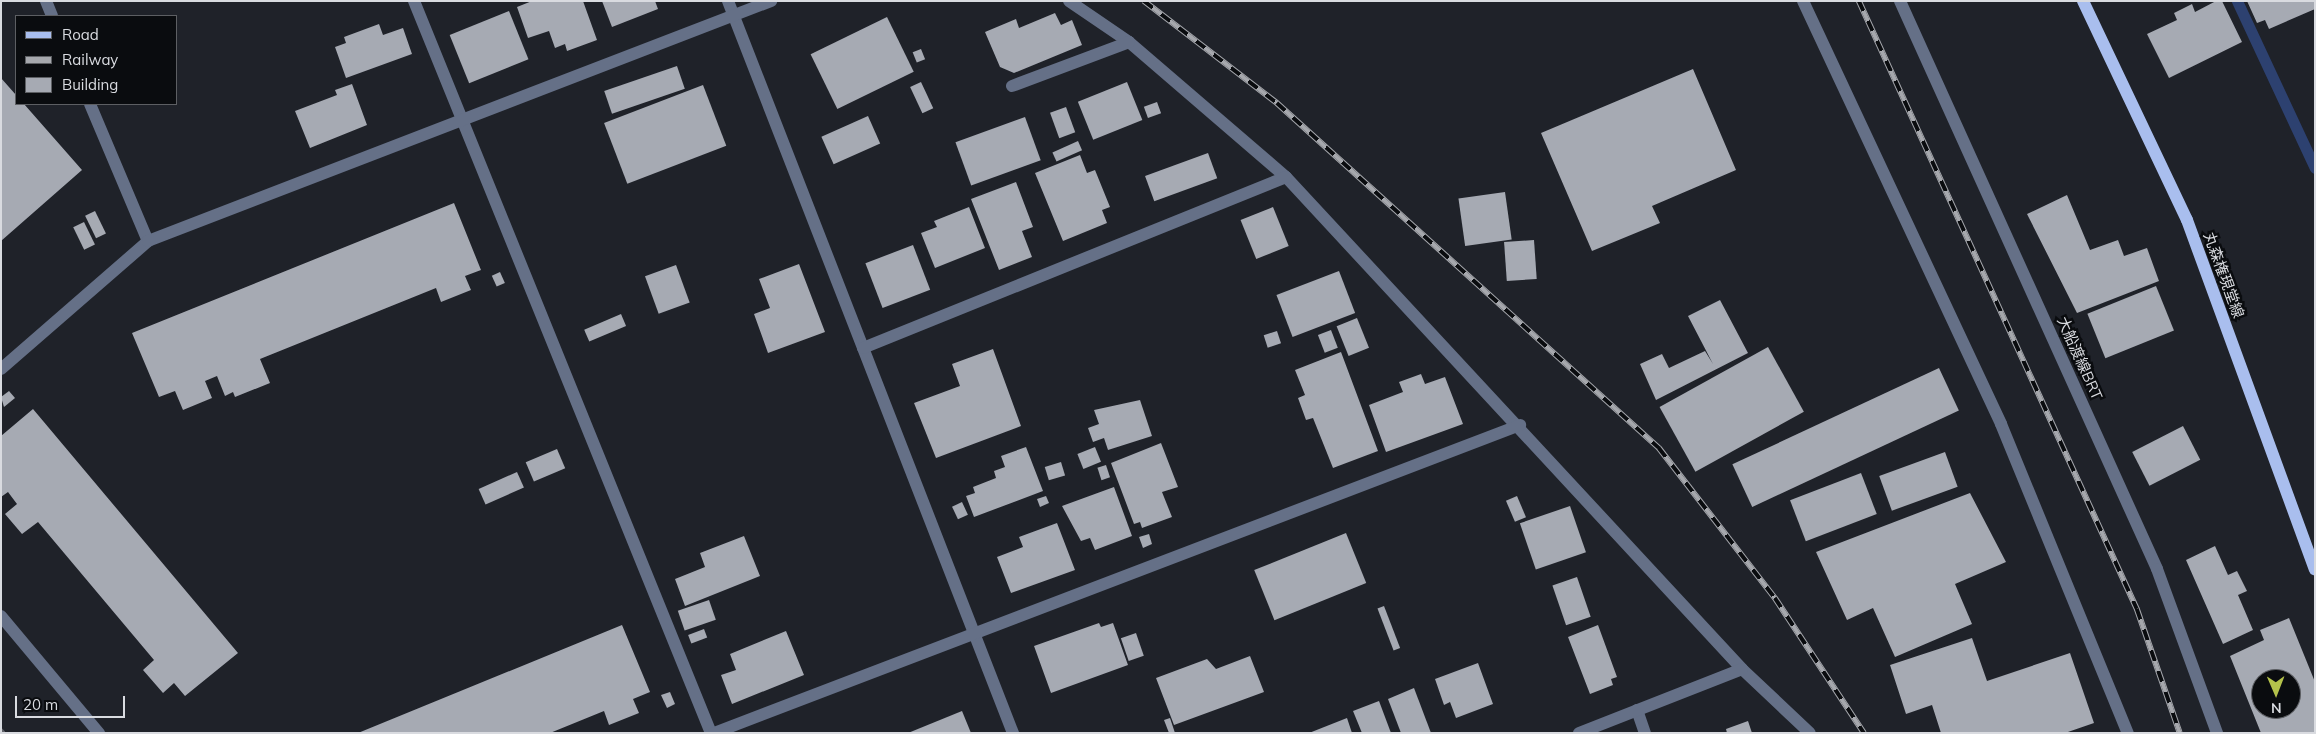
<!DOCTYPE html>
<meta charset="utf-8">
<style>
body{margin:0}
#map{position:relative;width:2316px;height:734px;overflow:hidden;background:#1f2229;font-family:Mulish,"Noto Sans JP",sans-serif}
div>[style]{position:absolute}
.stream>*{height:11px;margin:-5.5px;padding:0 5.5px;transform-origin:5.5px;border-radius:5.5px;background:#2d4170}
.building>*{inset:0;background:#a6aab3;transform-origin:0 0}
.path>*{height:3px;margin-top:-1.5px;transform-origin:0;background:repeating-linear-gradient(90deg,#606269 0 4px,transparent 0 6.5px)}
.minor>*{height:12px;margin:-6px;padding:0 6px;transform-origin:6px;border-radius:6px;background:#657087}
.major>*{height:12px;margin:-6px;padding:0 6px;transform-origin:6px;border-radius:6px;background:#a9beee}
.rail>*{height:5.5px;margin-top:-2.75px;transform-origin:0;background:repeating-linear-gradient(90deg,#0a0c0f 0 11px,#a6a8ad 0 22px);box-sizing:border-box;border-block:1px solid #a6a8ad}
span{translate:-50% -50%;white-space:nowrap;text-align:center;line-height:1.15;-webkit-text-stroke:5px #0a0c0f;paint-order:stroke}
.street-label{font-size:15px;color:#d9dbe0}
.frame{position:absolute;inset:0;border:2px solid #d9dbe0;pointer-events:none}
.legend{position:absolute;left:15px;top:15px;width:162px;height:90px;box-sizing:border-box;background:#0a0c0f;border:1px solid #5d5f63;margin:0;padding:6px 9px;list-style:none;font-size:15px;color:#d9dbe0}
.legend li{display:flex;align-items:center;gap:10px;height:25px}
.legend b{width:25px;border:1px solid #5d5f63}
.north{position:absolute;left:2251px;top:669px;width:50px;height:50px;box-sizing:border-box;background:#0a0c0f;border:1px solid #5d5f63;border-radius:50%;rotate:179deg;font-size:14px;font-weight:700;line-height:20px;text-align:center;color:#d9dbe0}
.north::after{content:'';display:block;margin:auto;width:18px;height:22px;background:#b4c24b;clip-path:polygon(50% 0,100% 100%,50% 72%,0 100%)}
.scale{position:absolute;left:15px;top:696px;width:110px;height:22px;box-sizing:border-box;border:2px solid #d9dbe0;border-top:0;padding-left:6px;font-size:15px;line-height:18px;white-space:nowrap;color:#d9dbe0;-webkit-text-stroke:4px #0a0c0f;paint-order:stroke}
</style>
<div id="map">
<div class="stream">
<div style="left:2237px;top:1px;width:184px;rotate:65deg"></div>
</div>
<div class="building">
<div style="clip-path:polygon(532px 1px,583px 1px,597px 40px,567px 51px,565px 44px,555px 48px,549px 31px,528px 38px,517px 7px)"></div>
<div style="clip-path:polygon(602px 1px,655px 1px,658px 9px,612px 27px)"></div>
<div style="clip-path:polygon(2216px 1px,2222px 1px,2242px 42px,2169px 78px,2147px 34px,2177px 20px,2174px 13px,2192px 4px,2195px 12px)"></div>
<div style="clip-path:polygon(2247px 1px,2315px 1px,2315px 9px,2269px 29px,2265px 20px,2257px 23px)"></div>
<div style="left:509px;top:11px;width:52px;height:64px;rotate:68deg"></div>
<div style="clip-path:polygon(1055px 13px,1061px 25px,1072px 20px,1082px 45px,1014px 73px,1000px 67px,985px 32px,1016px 19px,1019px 28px)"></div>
<div style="left:887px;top:17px;width:61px;height:85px;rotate:64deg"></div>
<div style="clip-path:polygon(379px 24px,383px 35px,403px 28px,412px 54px,346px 78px,335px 47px,346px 43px,344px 37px)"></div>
<div style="left:921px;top:49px;width:11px;height:9px;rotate:68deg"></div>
<div style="left:677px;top:66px;width:24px;height:77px;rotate:71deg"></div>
<div style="clip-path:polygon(1693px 69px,1736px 170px,1652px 206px,1660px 223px,1592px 251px,1541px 133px)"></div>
<div style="clip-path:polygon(1px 78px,16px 95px,16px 104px,24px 104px,82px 170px,1px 241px)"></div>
<div style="left:921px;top:82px;width:29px;height:12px;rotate:65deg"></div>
<div style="left:1127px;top:82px;width:41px;height:53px;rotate:68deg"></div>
<div style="clip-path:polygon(352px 84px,367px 125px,310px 148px,295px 111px,337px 95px,335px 90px)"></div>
<div style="left:703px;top:85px;width:65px;height:106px;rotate:69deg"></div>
<div style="left:1157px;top:102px;width:12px;height:14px;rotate:70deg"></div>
<div style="left:1066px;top:107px;width:27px;height:17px;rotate:70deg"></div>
<div style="left:868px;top:116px;width:30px;height:51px;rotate:66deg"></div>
<div style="left:1025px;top:117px;width:46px;height:74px;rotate:70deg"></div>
<div style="left:1078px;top:141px;width:10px;height:28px;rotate:66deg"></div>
<div style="left:1208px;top:153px;width:27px;height:67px;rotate:70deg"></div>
<div style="clip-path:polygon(1080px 155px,1087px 173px,1095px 170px,1110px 207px,1102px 210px,1107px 223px,1063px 241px,1035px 173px)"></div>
<div style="clip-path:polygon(1016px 182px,1033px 227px,1022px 231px,1032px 257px,999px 270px,971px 199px)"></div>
<div style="left:1505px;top:192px;width:48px;height:47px;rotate:82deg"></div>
<div style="clip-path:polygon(2067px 195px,2090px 250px,2118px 240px,2124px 256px,2147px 248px,2159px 281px,2077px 313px,2027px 214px)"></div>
<div style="clip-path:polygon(454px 203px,481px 270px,465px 276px,471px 290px,441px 302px,436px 288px,260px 359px,270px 383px,235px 397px,233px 392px,225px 396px,217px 376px,205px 381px,212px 398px,183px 410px,175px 391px,159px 397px,132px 333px)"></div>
<div style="clip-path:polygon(969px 207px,985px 248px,935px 268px,921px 233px,937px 227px,934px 221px)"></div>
<div style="left:1273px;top:207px;width:42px;height:35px;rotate:68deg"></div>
<div style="left:95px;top:211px;width:25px;height:11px;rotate:64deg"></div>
<div style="left:84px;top:222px;width:25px;height:12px;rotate:64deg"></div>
<div style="left:1534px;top:240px;width:39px;height:30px;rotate:86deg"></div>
<div style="left:913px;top:245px;width:48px;height:51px;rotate:69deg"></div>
<div style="clip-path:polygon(799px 264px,825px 332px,768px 353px,754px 314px,770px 308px,759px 279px)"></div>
<div style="left:676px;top:265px;width:40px;height:33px;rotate:70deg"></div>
<div style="left:1339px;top:271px;width:45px;height:67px;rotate:69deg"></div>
<div style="left:500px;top:272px;width:12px;height:9px;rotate:66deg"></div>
<div style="left:2156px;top:286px;width:48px;height:74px;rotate:68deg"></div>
<div style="clip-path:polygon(1720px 300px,1748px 353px,1656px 400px,1640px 364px,1662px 354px,1669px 368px,1705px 351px,1713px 364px,1688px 316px)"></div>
<div style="left:621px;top:314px;width:13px;height:40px;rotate:67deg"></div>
<div style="left:1357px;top:318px;width:32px;height:22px;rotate:68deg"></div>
<div style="left:1331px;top:330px;width:19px;height:14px;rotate:69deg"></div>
<div style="left:1277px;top:331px;width:13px;height:14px;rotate:72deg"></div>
<div style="left:1768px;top:347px;width:74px;height:124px;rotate:61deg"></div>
<div style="clip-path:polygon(993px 349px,1021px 426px,936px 458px,914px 403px,960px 386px,952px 364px)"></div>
<div style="clip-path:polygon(1341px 352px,1378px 451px,1333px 468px,1313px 418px,1306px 420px,1298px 398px,1305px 395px,1295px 370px)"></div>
<div style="left:1939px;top:368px;width:47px;height:228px;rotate:65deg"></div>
<div style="clip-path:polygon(1421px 374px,1425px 384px,1445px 377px,1463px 424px,1386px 452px,1369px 405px,1403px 392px,1399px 382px)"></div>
<div style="clip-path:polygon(9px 391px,15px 398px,4px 407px,1px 397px)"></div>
<div style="clip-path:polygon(1140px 400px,1152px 436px,1108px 450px,1104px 438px,1093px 442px,1088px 428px,1099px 424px,1094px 410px)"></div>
<div style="clip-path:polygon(33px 409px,238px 653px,185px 696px,174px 683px,163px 693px,143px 670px,154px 660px,38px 522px,22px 534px,5px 514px,17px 504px,8px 492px,1px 497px,1px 436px)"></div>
<div style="left:2183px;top:426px;width:38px;height:57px;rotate:63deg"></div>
<div style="clip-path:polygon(1161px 443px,1178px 487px,1162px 492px,1172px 517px,1142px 528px,1140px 522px,1134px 524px,1111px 463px)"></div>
<div style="clip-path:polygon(1026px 447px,1043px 491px,974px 517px,966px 496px,975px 493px,973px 487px,996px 478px,994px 471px,1005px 467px,1001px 456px)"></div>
<div style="left:1095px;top:447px;width:16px;height:19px;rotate:68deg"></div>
<div style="left:557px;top:449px;width:21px;height:34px;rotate:67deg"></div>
<div style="left:1945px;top:452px;width:37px;height:70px;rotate:70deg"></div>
<div style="left:1061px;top:462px;width:14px;height:17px;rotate:73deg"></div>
<div style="left:1106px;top:465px;width:13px;height:9px;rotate:72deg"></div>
<div style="left:517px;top:472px;width:17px;height:42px;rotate:66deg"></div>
<div style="left:1861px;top:473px;width:44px;height:76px;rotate:69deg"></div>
<div style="clip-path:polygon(1114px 487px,1132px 536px,1095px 550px,1090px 538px,1081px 541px,1062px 506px)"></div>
<div style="clip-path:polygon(1970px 493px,2006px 562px,1955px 584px,1972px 624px,1895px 657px,1873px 608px,1847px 620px,1816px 552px)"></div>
<div style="clip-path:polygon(1046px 496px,1049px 503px,1040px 507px,1037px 499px)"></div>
<div style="left:1517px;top:496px;width:23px;height:12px;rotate:67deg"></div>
<div style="left:962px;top:502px;width:14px;height:11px;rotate:65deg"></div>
<div style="left:1570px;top:506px;width:49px;height:53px;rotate:71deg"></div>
<div style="clip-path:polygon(1057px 523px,1075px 570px,1011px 593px,997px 557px,1023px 547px,1019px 537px)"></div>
<div style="left:1346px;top:533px;width:54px;height:99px;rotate:68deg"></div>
<div style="clip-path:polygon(1149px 534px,1152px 544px,1143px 548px,1139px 537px)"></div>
<div style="clip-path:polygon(744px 536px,760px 576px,685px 606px,675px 579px,705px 567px,700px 553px)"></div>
<div style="clip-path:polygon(2215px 546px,2228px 575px,2237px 571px,2247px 591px,2238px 595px,2253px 630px,2223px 644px,2186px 560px)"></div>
<div style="left:1577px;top:577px;width:42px;height:26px;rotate:71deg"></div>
<div style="left:709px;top:600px;width:21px;height:33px;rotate:71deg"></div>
<div style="left:1384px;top:606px;width:45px;height:7px;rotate:69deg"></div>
<div style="clip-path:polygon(evenodd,2289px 618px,2315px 682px,2315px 733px,2261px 733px,2230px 656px,2264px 640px,2260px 630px,2289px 618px,2261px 679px,2291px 679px,2291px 709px,2261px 709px,2261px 679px)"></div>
<div style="clip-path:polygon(1099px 623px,1101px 627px,1113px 623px,1128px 665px,1051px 693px,1034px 646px)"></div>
<div style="clip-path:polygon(622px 625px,650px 692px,633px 699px,639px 713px,609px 725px,604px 711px,550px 733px,358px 733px)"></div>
<div style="clip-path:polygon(1598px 625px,1617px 677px,1611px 679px,1613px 685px,1590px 694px,1568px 637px)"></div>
<div style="left:704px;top:629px;width:9px;height:17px;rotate:69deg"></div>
<div style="clip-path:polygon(786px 631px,804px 675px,732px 704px,721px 675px,736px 670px,730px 654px)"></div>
<div style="left:1136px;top:633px;width:24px;height:16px;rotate:71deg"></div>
<div style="clip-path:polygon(1972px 638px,1987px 681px,2070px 653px,2094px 723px,2065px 733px,1941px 733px,1932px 705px,1906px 714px,1890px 665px)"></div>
<div style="clip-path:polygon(1250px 656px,1264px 692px,1174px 725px,1156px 678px,1207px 659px,1216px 669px)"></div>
<div style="clip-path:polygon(1478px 663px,1493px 704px,1456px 718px,1450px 702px,1444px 705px,1435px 679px)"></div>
<div style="clip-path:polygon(1414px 688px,1431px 733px,1401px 733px,1388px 699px)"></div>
<div style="clip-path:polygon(670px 692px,675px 704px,667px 708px,661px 695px)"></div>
<div style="clip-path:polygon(1379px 701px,1391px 733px,1362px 733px,1353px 711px)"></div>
<div style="clip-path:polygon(962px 711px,971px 733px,908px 733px)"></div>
<div style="clip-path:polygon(1170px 718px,1175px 733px,1169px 733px,1164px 720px)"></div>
<div style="clip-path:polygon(1347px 718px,1352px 733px,1309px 733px)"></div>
<div style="clip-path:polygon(1748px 721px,1752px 733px,1727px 733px,1726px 729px)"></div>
</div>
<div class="path">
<div style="left:1px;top:729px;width:6px;rotate:45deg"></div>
</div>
<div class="minor">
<div style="left:46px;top:1px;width:16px;rotate:68deg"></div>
<div style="left:414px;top:1px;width:790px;rotate:67.92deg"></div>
<div style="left:728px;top:1px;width:786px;rotate:68.73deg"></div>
<div style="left:1069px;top:1px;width:73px;rotate:34.3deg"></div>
<div style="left:1129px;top:42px;width:207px;rotate:40.7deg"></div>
<div style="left:1286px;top:177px;width:671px;rotate:47.17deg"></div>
<div style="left:1742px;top:669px;width:93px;rotate:43.3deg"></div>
<div style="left:1803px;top:1px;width:467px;rotate:64.9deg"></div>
<div style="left:2001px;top:424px;width:334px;rotate:67.7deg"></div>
<div style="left:1900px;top:1px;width:623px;rotate:65.65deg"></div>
<div style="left:2157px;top:569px;width:175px;rotate:69.9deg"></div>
<div style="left:1012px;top:86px;width:125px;rotate:-20.6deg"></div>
<div style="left:90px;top:104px;width:149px;rotate:67.1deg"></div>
<div style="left:863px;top:348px;width:456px;rotate:-22deg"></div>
<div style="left:1px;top:369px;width:195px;rotate:-41deg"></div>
<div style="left:148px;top:241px;width:668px;rotate:-21.07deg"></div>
<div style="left:1px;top:616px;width:153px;rotate:50.1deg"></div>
<div style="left:1637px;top:710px;width:24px;rotate:71deg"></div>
<div style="left:714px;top:733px;width:863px;rotate:-20.91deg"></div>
<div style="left:1579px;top:733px;width:175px;rotate:-21.4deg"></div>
</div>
<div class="major">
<div style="left:2083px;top:1px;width:242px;rotate:64.6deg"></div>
<div style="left:2187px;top:220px;width:372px;rotate:69.9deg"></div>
</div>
<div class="rail">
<div style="left:1144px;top:1px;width:168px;rotate:37.5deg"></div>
<div style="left:1277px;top:103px;width:515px;rotate:42.09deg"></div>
<div style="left:1659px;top:448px;width:190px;rotate:52.3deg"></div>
<div style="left:1775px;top:598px;width:162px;rotate:56.6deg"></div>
<div style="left:1859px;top:1px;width:669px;rotate:65.43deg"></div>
<div style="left:2137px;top:609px;width:131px;rotate:70.9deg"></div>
</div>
<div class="street-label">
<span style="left:2224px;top:275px;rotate:70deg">丸森権現堂線</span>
<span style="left:2080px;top:358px;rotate:66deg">大船渡線BRT</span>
</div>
<div class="frame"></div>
<ul class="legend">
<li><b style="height:6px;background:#a9beee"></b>Road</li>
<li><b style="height:6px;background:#a6a8ad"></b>Railway</li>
<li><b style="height:14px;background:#a6aab3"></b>Building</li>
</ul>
<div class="north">N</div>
<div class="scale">20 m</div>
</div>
